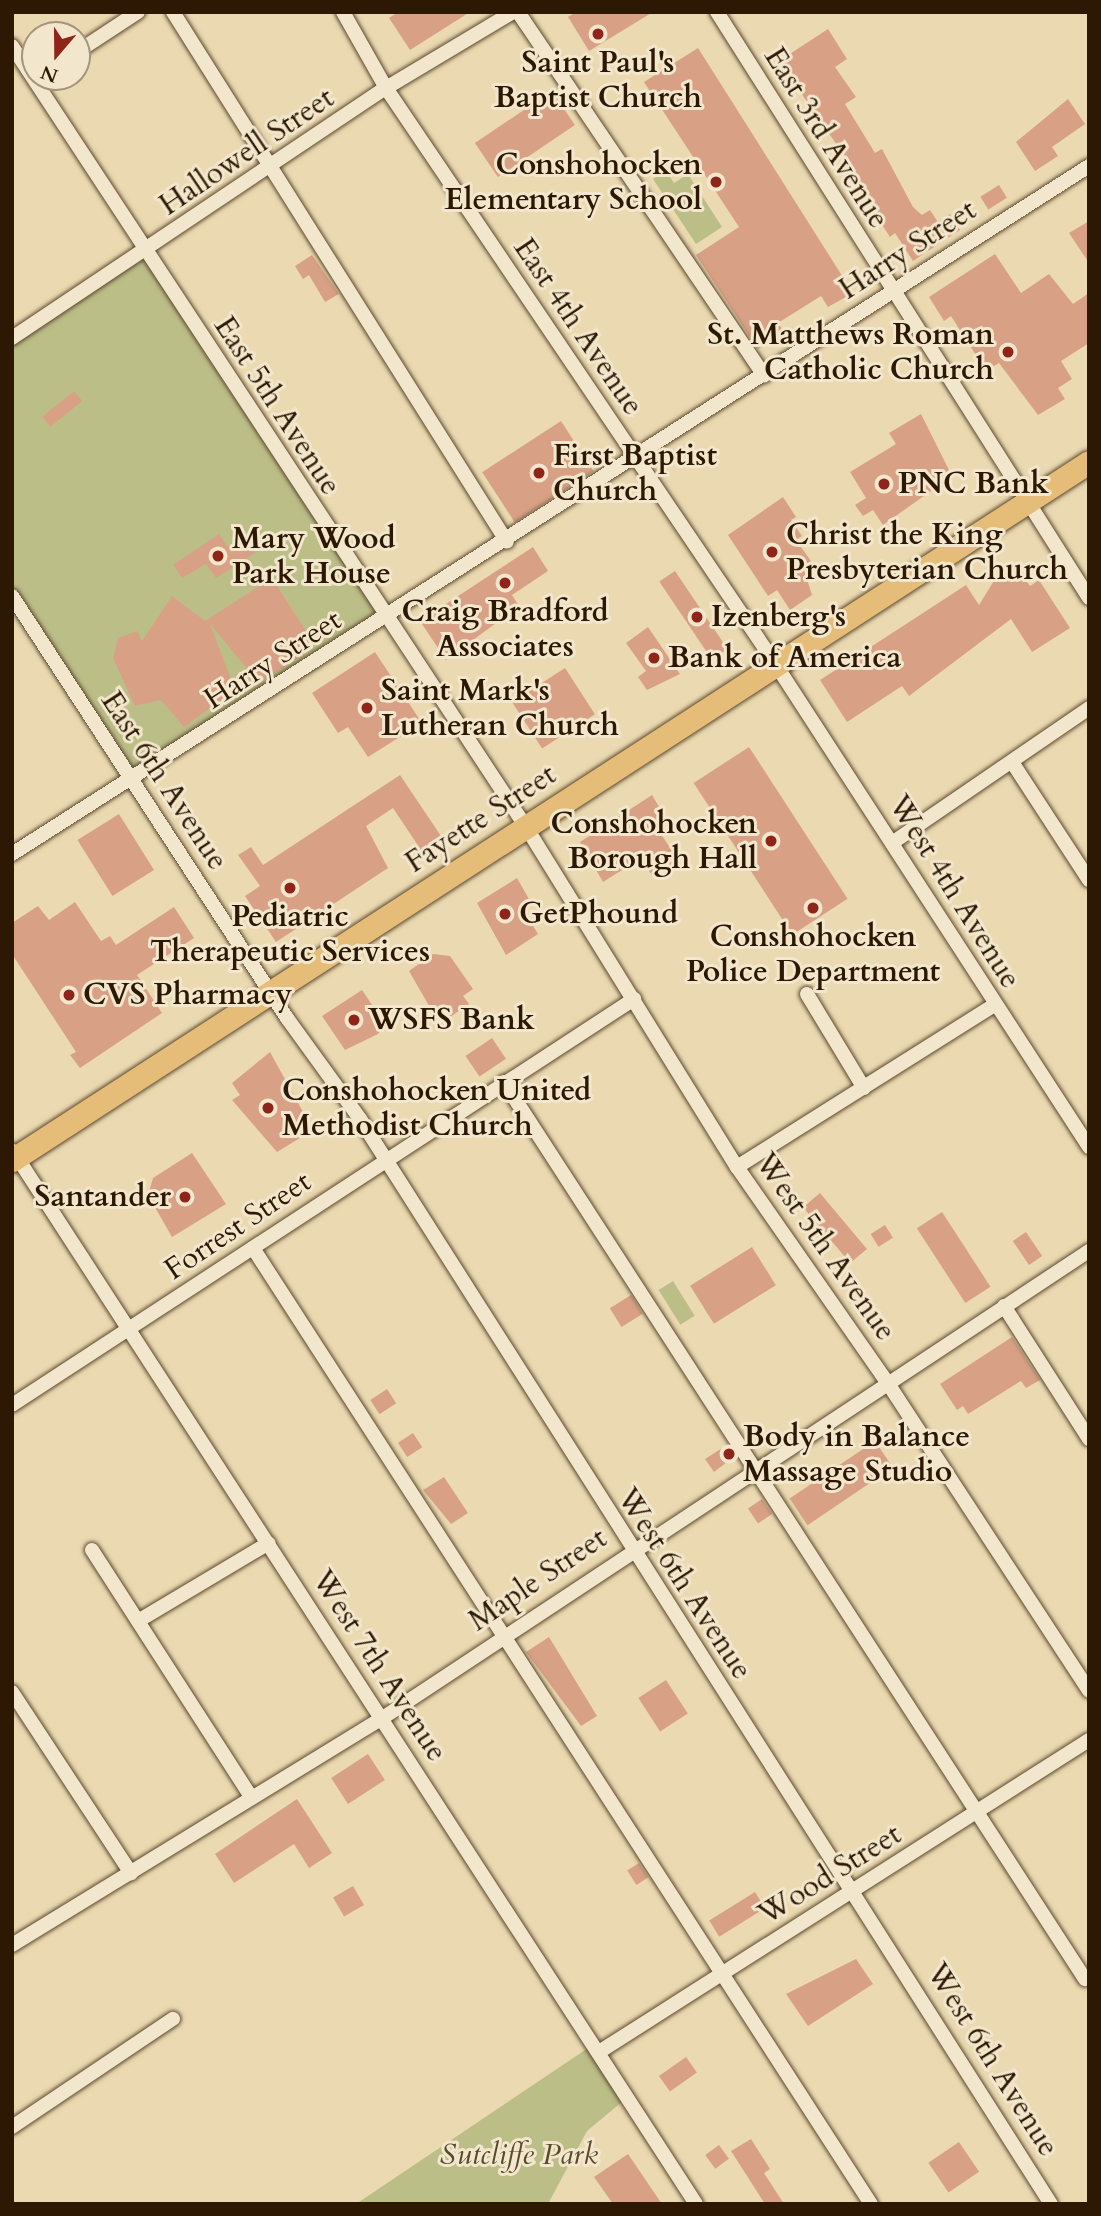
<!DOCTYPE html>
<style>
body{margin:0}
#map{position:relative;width:1101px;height:2216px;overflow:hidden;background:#ebdab1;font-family:Cardo,serif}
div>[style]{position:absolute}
.green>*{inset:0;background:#bcbe88;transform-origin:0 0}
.building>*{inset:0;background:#d8a186;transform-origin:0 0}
.roads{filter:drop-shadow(0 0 2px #5c482e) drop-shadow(0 0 2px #5c482e)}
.street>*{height:14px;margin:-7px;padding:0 7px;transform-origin:7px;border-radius:7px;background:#f2e7cc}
.primary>*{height:23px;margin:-11.5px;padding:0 11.5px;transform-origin:11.5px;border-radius:11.5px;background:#e6bd78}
.dots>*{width:19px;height:19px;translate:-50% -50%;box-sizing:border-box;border:4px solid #f2e7cc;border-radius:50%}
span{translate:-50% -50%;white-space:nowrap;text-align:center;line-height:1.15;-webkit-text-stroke:6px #f2e7cc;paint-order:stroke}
.poi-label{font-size:30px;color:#2d1803;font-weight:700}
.right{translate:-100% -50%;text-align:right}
.left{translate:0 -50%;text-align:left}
.street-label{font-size:30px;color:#2d1803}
.park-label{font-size:30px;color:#584a2b;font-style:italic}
.frame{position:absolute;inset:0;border:14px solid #2d1803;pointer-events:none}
.north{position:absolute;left:21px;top:21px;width:70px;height:70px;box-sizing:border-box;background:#f2e7cc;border:2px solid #a3947c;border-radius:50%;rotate:200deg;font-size:19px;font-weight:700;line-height:28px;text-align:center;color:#2d1803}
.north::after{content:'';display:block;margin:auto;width:24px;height:32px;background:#8f2418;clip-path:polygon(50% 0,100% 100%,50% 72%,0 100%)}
</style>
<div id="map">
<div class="green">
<div style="clip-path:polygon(666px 171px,674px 183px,688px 174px,722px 227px,696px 244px,653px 179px)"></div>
<div style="clip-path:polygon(145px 252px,384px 619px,133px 782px,12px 596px,12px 338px)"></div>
<div style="left:673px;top:1281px;width:41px;height:17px;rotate:58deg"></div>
<div style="clip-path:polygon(594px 2044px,628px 2097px,587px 2131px,548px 2204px,356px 2204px)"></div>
</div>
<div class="building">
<div style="clip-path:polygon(398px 12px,470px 12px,410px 50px,389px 18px)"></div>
<div style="clip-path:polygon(576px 12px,653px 12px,589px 51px,568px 17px)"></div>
<div style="clip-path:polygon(828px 29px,847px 59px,835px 67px,856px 97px,845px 104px,875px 153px,882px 149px,913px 207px,922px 215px,930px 210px,938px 222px,950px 214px,960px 230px,913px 261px,895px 233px,890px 237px,853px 181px,859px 177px,779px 61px)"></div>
<div style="clip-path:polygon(698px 48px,853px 293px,828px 307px,821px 296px,778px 323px,785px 333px,758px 349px,696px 255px,739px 227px,644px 82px)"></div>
<div style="left:552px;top:91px;width:41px;height:93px;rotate:56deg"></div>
<div style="clip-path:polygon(1068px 99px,1085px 124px,1052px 147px,1058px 156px,1035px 171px,1016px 142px)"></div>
<div style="left:999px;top:185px;width:15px;height:22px;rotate:58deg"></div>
<div style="clip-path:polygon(1089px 221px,1089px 263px,1069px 233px)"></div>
<div style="clip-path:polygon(995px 254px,1021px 293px,1049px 274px,1073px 304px,1089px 293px,1089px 343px,1061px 361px,1072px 379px,1058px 388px,1065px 399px,1038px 415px,999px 363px,986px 371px,951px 316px,944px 321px,929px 297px)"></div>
<div style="clip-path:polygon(312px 255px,339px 294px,325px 302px,309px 275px,303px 279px,295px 266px)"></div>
<div style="left:74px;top:391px;width:13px;height:41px;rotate:51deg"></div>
<div style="clip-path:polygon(921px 414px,952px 476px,883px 525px,873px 510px,863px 516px,855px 505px,866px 498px,850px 472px,896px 444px,889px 433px)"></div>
<div style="left:561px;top:421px;width:60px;height:94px;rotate:57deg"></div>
<div style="clip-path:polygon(783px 497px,796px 517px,791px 520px,802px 536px,796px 540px,813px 564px,804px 570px,812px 595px,790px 610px,777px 590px,768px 596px,728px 535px)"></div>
<div style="clip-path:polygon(219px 534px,227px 546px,246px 539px,255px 553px,216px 578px,206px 564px,182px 578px,173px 565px)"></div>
<div style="clip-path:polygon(533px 547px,548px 571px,512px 595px,519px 606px,446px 660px,420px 621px)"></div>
<div style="left:675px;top:571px;width:94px;height:19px;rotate:56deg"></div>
<div style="clip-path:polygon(1020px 572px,1030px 586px,1039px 580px,1070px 628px,1032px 652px,1011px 619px,909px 696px,902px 686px,847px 722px,820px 680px,966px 585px,979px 605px,995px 579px)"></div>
<div style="clip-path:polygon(272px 578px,313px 642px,303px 655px,259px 683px,210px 624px,235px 690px,184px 727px,161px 700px,135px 706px,113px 658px,118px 638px,137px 631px,142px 641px,172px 596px,205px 621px)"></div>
<div style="clip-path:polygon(648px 627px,680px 674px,647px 690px,638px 677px,646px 671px,626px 643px)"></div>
<div style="clip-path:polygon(375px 652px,422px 723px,368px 757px,348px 727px,338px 733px,312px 693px)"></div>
<div style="left:565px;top:668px;width:55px;height:63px;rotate:57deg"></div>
<div style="left:749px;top:747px;width:181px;height:66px;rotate:57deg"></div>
<div style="clip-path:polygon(400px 775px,441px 836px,421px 850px,393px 808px,366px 826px,388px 868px,276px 942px,245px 896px,260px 886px,238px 855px,251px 847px,263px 865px)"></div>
<div style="clip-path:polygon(652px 795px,665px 817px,654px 824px,680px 862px,653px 877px,641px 858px,603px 882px,580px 842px)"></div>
<div style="left:119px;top:814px;width:66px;height:49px;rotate:58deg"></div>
<div style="clip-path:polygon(517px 878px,529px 899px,520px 904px,538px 934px,506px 955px,477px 903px)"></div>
<div style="clip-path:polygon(75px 902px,101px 941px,110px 936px,116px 945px,174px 907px,194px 938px,137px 975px,162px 1013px,80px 1068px,70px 1055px,76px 1052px,12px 954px,12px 923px,38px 906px,49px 920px)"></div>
<div style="clip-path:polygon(433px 954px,450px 956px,473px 989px,463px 996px,469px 1004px,450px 1017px,441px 1005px,432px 1011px,409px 971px)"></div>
<div style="clip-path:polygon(362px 990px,385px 1024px,378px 1034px,345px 1050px,322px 1016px)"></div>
<div style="left:492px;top:1038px;width:25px;height:32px;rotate:56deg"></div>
<div style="clip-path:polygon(270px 1052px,313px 1130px,277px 1152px,232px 1100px,240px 1095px,232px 1083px)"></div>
<div style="clip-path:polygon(192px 1153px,226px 1204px,172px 1237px,148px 1195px,153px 1178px)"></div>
<div style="left:820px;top:1193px;width:73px;height:22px;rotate:50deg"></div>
<div style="left:942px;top:1212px;width:89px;height:30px;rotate:57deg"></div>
<div style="left:885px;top:1225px;width:15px;height:17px;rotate:58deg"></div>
<div style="left:1026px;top:1232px;width:29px;height:16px;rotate:56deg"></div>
<div style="left:752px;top:1247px;width:45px;height:73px;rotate:58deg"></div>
<div style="left:631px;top:1295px;width:22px;height:25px;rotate:58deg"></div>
<div style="clip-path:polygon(1012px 1337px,1040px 1380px,1026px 1388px,1021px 1381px,968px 1414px,963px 1406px,957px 1410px,940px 1384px)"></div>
<div style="left:387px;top:1389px;width:17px;height:20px;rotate:57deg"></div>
<div style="left:413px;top:1433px;width:17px;height:18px;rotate:57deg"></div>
<div style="left:875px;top:1441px;width:32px;height:103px;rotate:56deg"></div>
<div style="clip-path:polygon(727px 1445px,735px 1456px,714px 1472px,705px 1459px)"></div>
<div style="clip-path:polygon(444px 1477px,468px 1513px,451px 1524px,423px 1490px)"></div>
<div style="left:762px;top:1499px;width:18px;height:17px;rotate:56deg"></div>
<div style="clip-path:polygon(549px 1637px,597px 1716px,581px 1726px,526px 1652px)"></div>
<div style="left:666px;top:1680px;width:40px;height:33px;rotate:57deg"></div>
<div style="left:368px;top:1754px;width:31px;height:44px;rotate:57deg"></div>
<div style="clip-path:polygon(297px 1799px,332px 1853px,309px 1868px,294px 1844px,234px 1883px,215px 1854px)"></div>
<div style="left:639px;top:1863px;width:17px;height:14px;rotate:57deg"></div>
<div style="left:353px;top:1886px;width:22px;height:23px;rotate:60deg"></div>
<div style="left:755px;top:1892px;width:19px;height:54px;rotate:58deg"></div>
<div style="clip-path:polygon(856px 1959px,873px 1984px,808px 2026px,786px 1994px)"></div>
<div style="left:686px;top:2057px;width:19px;height:33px;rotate:55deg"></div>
<div style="clip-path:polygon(751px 2139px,770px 2169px,764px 2173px,784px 2204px,765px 2204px,731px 2151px)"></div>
<div style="left:959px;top:2142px;width:36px;height:37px;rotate:56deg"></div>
<div style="left:719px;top:2145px;width:17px;height:17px;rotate:54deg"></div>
<div style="clip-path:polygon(628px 2154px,662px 2204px,613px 2204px,594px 2177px)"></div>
</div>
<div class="roads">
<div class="street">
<div style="left:173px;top:12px;width:626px;rotate:57.78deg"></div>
<div style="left:343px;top:12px;width:87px;rotate:60.5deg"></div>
<div style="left:386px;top:88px;width:696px;rotate:55.94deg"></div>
<div style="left:776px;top:665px;width:575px;rotate:57deg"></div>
<div style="left:518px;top:12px;width:439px;rotate:55.9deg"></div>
<div style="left:717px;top:12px;width:694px;rotate:57.59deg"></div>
<div style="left:12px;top:46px;width:935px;rotate:56.65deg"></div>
<div style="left:526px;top:827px;width:400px;rotate:58.2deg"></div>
<div style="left:737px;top:1167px;width:262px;rotate:55.1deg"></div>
<div style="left:887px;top:1382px;width:369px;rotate:56.8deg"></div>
<div style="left:77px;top:52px;width:73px;rotate:-33.3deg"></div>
<div style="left:12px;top:338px;width:450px;rotate:-33.8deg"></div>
<div style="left:386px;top:88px;width:148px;rotate:-30.9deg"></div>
<div style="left:12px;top:596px;width:504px;rotate:56.91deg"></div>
<div style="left:287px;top:1018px;width:125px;rotate:54.1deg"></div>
<div style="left:360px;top:1119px;width:1286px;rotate:57.51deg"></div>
<div style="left:1012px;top:762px;width:141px;rotate:56.9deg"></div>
<div style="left:892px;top:843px;width:239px;rotate:-34.4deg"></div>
<div style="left:12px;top:854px;width:1278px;rotate:-32.57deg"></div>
<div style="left:807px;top:994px;width:110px;rotate:58.8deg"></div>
<div style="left:504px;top:1082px;width:1069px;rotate:57.07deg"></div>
<div style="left:13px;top:1151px;width:1255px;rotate:57.03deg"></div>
<div style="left:737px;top:1167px;width:304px;rotate:-32.2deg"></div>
<div style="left:253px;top:1248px;width:1138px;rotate:57.12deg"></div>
<div style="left:1004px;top:1306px;width:158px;rotate:57.4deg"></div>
<div style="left:12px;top:1405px;width:743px;rotate:-33.13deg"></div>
<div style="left:92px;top:1550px;width:295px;rotate:57.2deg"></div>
<div style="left:138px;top:1621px;width:152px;rotate:-30.8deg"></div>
<div style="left:12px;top:1692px;width:217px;rotate:56.7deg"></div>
<div style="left:12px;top:1945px;width:433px;rotate:-31.5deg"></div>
<div style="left:381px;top:1719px;width:849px;rotate:-33.47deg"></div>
<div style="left:599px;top:2052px;width:581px;rotate:-32.49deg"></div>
<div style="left:12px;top:2127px;width:194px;rotate:-33.9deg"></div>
</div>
<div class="primary">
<div style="left:12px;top:1160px;width:1283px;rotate:-32.95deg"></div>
</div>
</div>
<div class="dots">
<div style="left:598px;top:34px;background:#8f2418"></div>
<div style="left:716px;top:182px;background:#8f2418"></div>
<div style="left:1008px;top:352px;background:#8f2418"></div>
<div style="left:539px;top:473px;background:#8f2418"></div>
<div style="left:884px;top:484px;background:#8f2418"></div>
<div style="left:772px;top:552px;background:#8f2418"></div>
<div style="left:218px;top:556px;background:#8f2418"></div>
<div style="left:505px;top:583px;background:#8f2418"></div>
<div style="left:697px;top:617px;background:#8f2418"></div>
<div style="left:654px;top:658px;background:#8f2418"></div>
<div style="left:367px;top:708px;background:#8f2418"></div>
<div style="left:771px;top:841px;background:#8f2418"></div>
<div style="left:290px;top:888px;background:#8f2418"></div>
<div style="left:813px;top:908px;background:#8f2418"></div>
<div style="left:505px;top:914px;background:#8f2418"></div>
<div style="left:69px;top:995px;background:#8f2418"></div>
<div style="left:354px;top:1020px;background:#8f2418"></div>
<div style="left:268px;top:1108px;background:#8f2418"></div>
<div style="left:185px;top:1197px;background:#8f2418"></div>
<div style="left:729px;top:1454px;background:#8f2418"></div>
</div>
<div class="poi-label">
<span style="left:598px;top:80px">Saint Paul's<br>Baptist Church</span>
<span class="right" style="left:702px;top:182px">Conshohocken<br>Elementary School</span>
<span class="right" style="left:994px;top:352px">St. Matthews Roman<br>Catholic Church</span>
<span class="left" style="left:553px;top:473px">First Baptist<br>Church</span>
<span class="left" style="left:898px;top:484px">PNC Bank</span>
<span class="left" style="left:786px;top:552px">Christ the King<br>Presbyterian Church</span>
<span class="left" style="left:232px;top:556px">Mary Wood<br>Park House</span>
<span style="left:505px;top:629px">Craig Bradford<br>Associates</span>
<span class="left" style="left:711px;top:617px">Izenberg's</span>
<span class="left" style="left:668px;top:658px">Bank of America</span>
<span class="left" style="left:381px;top:708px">Saint Mark's<br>Lutheran Church</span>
<span class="right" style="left:757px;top:841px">Conshohocken<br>Borough Hall</span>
<span class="left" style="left:519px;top:914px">GetPhound</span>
<span style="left:290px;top:934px">Pediatric<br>Therapeutic Services</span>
<span style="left:813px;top:954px">Conshohocken<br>Police Department</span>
<span class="left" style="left:83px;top:995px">CVS Pharmacy</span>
<span class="left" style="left:368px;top:1020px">WSFS Bank</span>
<span class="left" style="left:282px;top:1108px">Conshohocken United<br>Methodist Church</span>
<span class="right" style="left:171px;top:1197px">Santander</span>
<span class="left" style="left:743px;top:1454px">Body in Balance<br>Massage Studio</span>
</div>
<div class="street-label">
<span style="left:826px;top:138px;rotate:58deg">East 3rd Avenue</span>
<span style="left:247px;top:152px;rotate:-34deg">Hallowell Street</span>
<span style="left:908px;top:250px;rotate:-33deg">Harry Street</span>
<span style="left:578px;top:327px;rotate:56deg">East 4th Avenue</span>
<span style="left:277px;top:406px;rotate:57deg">East 5th Avenue</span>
<span style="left:273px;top:660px;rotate:-33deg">Harry Street</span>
<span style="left:164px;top:781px;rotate:57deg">East 6th Avenue</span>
<span style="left:481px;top:819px;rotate:-33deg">Fayette Street</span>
<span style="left:954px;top:892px;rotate:58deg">West 4th Avenue</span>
<span style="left:238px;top:1226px;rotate:-34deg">Forrest Street</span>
<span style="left:825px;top:1247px;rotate:55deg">West 5th Avenue</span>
<span style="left:538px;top:1580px;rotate:-34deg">Maple Street</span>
<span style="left:684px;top:1584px;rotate:57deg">West 6th Avenue</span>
<span style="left:379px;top:1666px;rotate:57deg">West 7th Avenue</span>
<span style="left:830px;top:1875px;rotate:-32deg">Wood Street</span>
<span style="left:992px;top:2060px;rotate:58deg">West 6th Avenue</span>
</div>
<div class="park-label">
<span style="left:519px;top:2155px">Sutcliffe Park</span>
</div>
<div class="frame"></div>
<div class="north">N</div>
</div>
